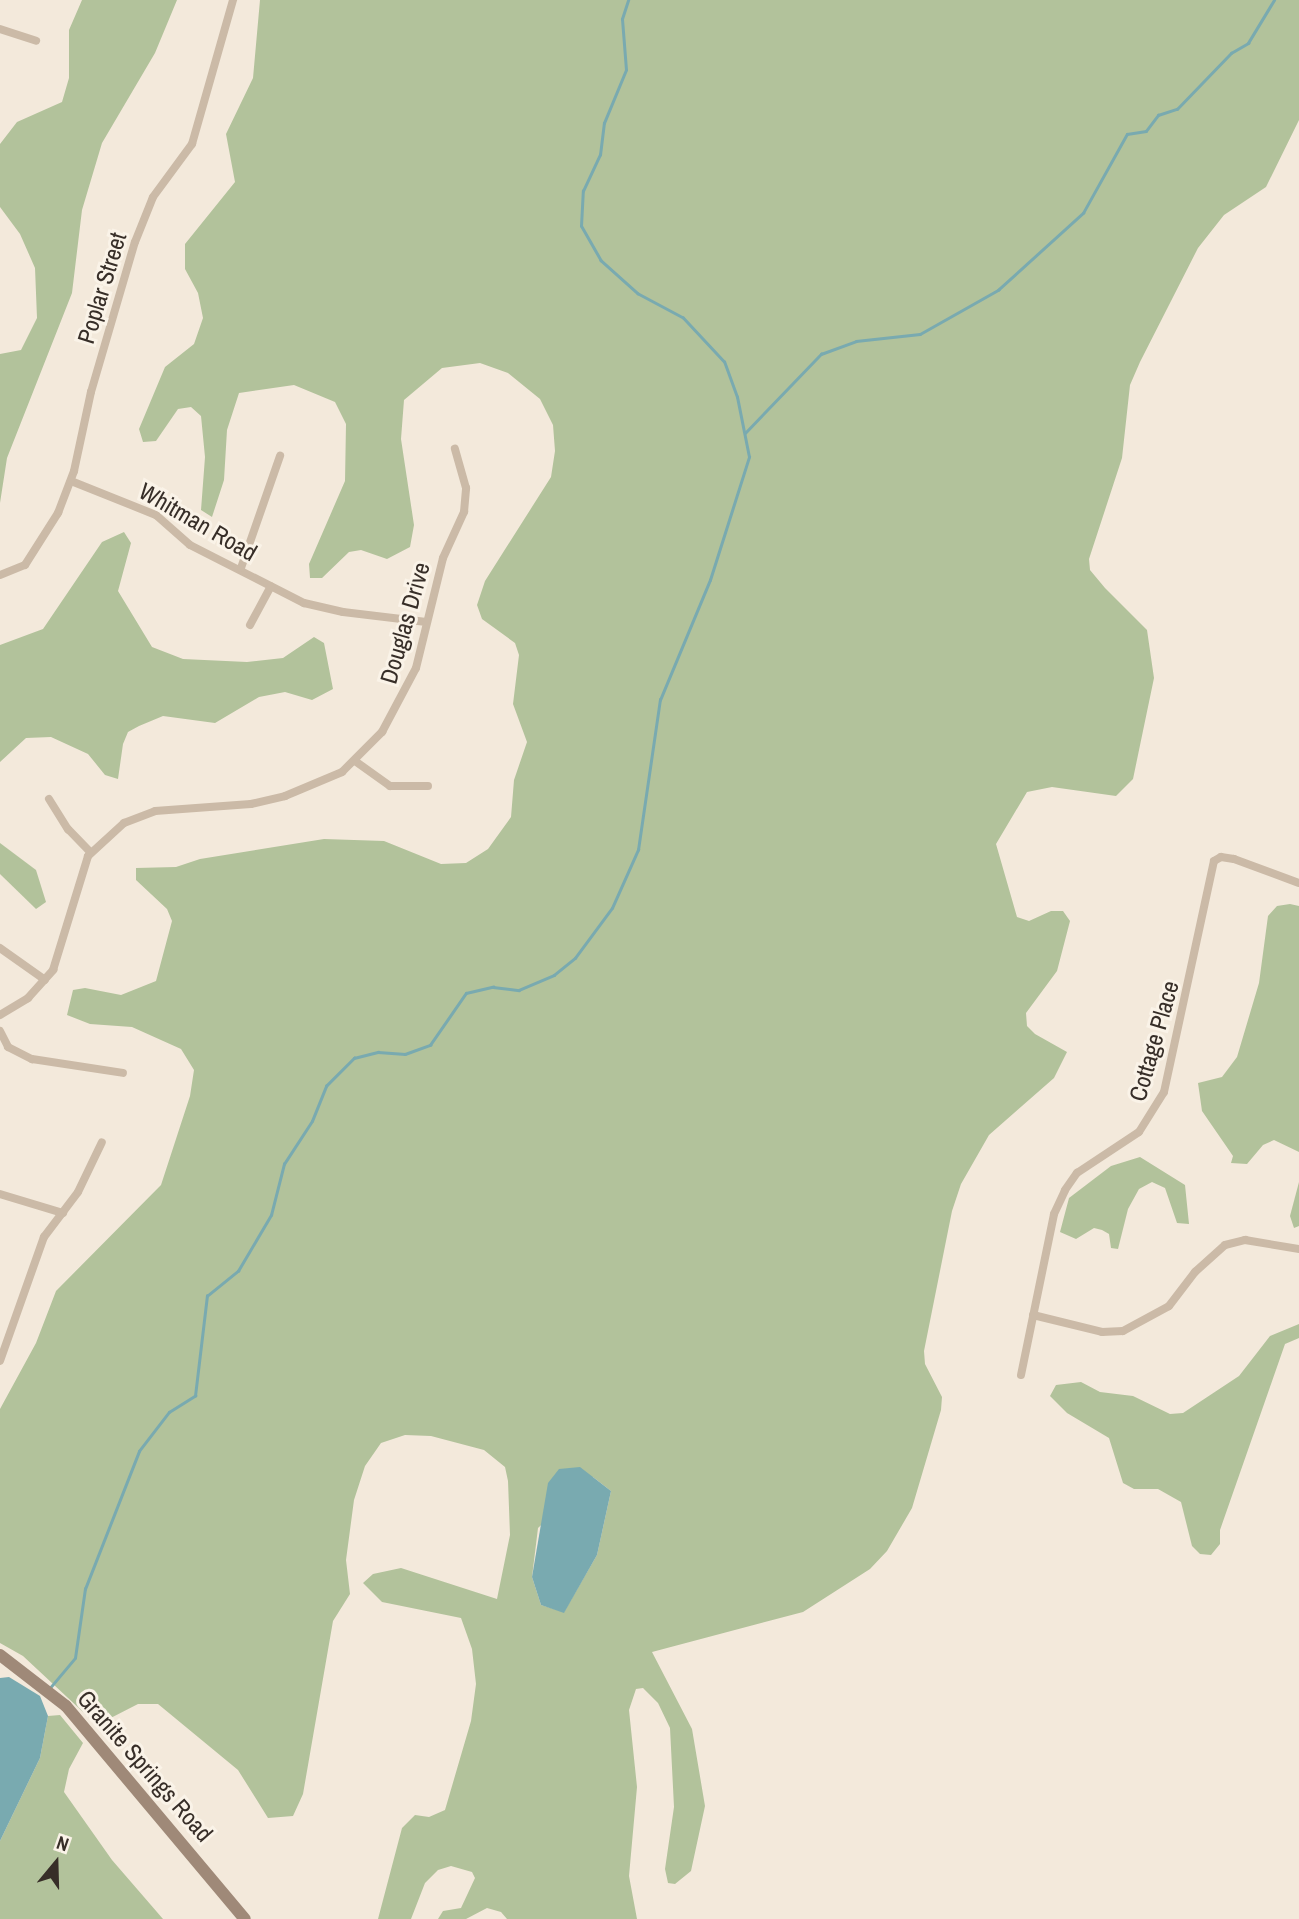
<!DOCTYPE html>
<style>
body{margin:0}
#map{position:relative;width:1299px;height:1919px;overflow:hidden;background:#f3e9db;font-family:"Archivo Narrow",sans-serif}
div>[style]{position:absolute}
.green>*{inset:0;background:#b2c29b}
.water>*{inset:0;background:#79aab0}
.stream>*{height:2.5px;margin:-1.25px;padding:0 1.25px;transform-origin:1.25px;border-radius:1.25px;background:#79aab0}
.street>*{height:8px;margin:-4px;padding:0 4px;transform-origin:4px;border-radius:4px;background:#cbbaa7}
.secondary>*{height:12px;margin:-6px;padding:0 6px;transform-origin:6px;border-radius:6px;background:#9f8978}
span{translate:-50% -50%;white-space:nowrap;text-align:center;line-height:1.15;-webkit-text-stroke:6px #faf3e8;paint-order:stroke}
.street-label{font-size:24px;color:#372e28}
.north{position:absolute;left:21px;top:1828px;width:70px;height:70px;-webkit-text-stroke:5px #faf3e8;paint-order:stroke;rotate:19deg;font-size:19px;font-weight:700;line-height:28px;text-align:center;color:#372e28}
.north::after{content:'';display:block;margin:auto;width:24px;height:32px;background:#372e28;clip-path:polygon(50% 0,100% 100%,50% 72%,0 100%)}
</style>
<div id="map">
<div class="green">
<div style="clip-path:polygon(82px 0,177px 0,155px 53px,102px 143px,82px 210px,72px 293px,7px 458px,0 503px,0 354px,21px 350px,37px 318px,35px 268px,20px 234px,0 207px,0 144px,17px 122px,62px 102px,69px 78px,69px 30px)"></div>
<div style="clip-path:polygon(evenodd,260px 0,1299px 0,1299px 120px,1266px 187px,1224px 215px,1198px 248px,1140px 362px,1130px 385px,1122px 458px,1089px 559px,1090px 570px,1105px 588px,1147px 630px,1154px 678px,1133px 779px,1116px 796px,1052px 787px,1027px 792px,996px 844px,1017px 917px,1029px 921px,1051px 911px,1063px 911px,1070px 921px,1057px 971px,1026px 1013px,1027px 1026px,1035px 1034px,1067px 1052px,1054px 1078px,989px 1135px,961px 1184px,952px 1211px,924px 1351px,925px 1364px,942px 1397px,941px 1410px,912px 1508px,887px 1551px,870px 1569px,803px 1612px,652px 1652px,692px 1729px,705px 1806px,691px 1871px,675px 1884px,668px 1883px,665px 1869px,674px 1807px,670px 1728px,658px 1703px,643px 1688px,636px 1689px,629px 1710px,637px 1787px,629px 1876px,637px 1919px,507px 1919px,501px 1912px,487px 1908px,466px 1919px,438px 1919px,443px 1911px,461px 1908px,475px 1878px,472px 1872px,451px 1866px,438px 1870px,425px 1883px,411px 1919px,378px 1919px,402px 1828px,415px 1815px,429px 1817px,445px 1810px,471px 1721px,476px 1684px,472px 1649px,461px 1618px,382px 1602px,363px 1583px,373px 1574px,401px 1568px,497px 1599px,510px 1535px,508px 1481px,505px 1467px,484px 1450px,431px 1436px,405px 1435px,381px 1443px,365px 1466px,354px 1500px,346px 1560px,350px 1594px,333px 1621px,303px 1794px,293px 1816px,268px 1818px,238px 1770px,158px 1704px,138px 1704px,97px 1725px,23px 1656px,0 1643px,0 1409px,36px 1343px,56px 1291px,161px 1185px,190px 1096px,194px 1070px,181px 1049px,132px 1027px,90px 1024px,67px 1015px,73px 990px,85px 988px,121px 995px,156px 981px,172px 921px,167px 909px,136px 880px,136px 868px,176px 867px,200px 859px,324px 839px,384px 841px,441px 864px,466px 863px,488px 849px,511px 817px,514px 780px,527px 742px,513px 704px,519px 655px,515px 643px,482px 619px,477px 605px,485px 581px,551px 477px,555px 451px,553px 425px,540px 399px,508px 373px,480px 363px,442px 368px,404px 400px,401px 439px,414px 525px,410px 547px,387px 559px,361px 550px,349px 552px,322px 578px,310px 578px,309px 564px,345px 481px,346px 424px,335px 402px,294px 385px,239px 393px,227px 430px,224px 480px,212px 517px,201px 510px,205px 457px,201px 416px,191px 407px,178px 409px,156px 441px,143px 442px,139px 429px,165px 367px,194px 344px,203px 318px,198px 293px,185px 269px,185px 244px,235px 182px,226px 134px,253px 78px,260px 0,593px 1477px,611px 1491px,597px 1555px,564px 1612px,541px 1605px,532px 1577px,538px 1528px,593px 1477px)"></div>
<div style="clip-path:polygon(124px 532px,131px 543px,118px 591px,152px 647px,183px 659px,247px 662px,283px 658px,314px 637px,324px 643px,333px 689px,312px 700px,285px 692px,259px 697px,215px 723px,163px 716px,139px 726px,128px 732px,123px 744px,118px 779px,105px 775px,88px 754px,51px 737px,26px 738px,0 762px,0 645px,43px 629px,102px 542px)"></div>
<div style="clip-path:polygon(0 843px,36px 870px,46px 902px,36px 909px,0 874px)"></div>
<div style="clip-path:polygon(1290px 904px,1299px 906px,1299px 1152px,1274px 1140px,1263px 1145px,1247px 1164px,1231px 1163px,1233px 1156px,1202px 1111px,1198px 1083px,1222px 1077px,1237px 1057px,1259px 983px,1268px 916px,1277px 906px)"></div>
<div style="clip-path:polygon(1140px 1157px,1185px 1185px,1189px 1224px,1177px 1223px,1165px 1188px,1152px 1182px,1139px 1189px,1128px 1209px,1118px 1249px,1111px 1248px,1109px 1234px,1102px 1230px,1094px 1228px,1076px 1239px,1060px 1232px,1069px 1198px,1111px 1166px)"></div>
<div style="clip-path:polygon(1299px 1182px,1299px 1226px,1294px 1228px,1290px 1216px)"></div>
<div style="clip-path:polygon(1299px 1324px,1299px 1338px,1285px 1344px,1220px 1530px,1220px 1544px,1211px 1555px,1200px 1554px,1192px 1546px,1181px 1502px,1158px 1489px,1134px 1489px,1123px 1483px,1109px 1438px,1067px 1413px,1050px 1396px,1056px 1385px,1081px 1382px,1100px 1392px,1133px 1396px,1170px 1414px,1183px 1413px,1239px 1376px,1270px 1336px)"></div>
<div style="clip-path:polygon(60px 1715px,83px 1743px,69px 1769px,64px 1792px,112px 1860px,163px 1919px,0 1919px,0 1841px,40px 1758px,48px 1716px)"></div>
</div>
<div class="water">
<div style="clip-path:polygon(580px 1467px,611px 1491px,597px 1555px,564px 1613px,541px 1605px,532px 1577px,548px 1483px,559px 1469px)"></div>
<div style="clip-path:polygon(9px 1677px,40px 1696px,48px 1716px,40px 1758px,0 1841px,0 1678px)"></div>
</div>
<div class="stream">
<div style="left:745px;top:433px;width:110px;rotate:-46.1deg"></div>
<div style="left:821px;top:354px;width:37px;rotate:-20deg"></div>
<div style="left:856px;top:341px;width:64px;rotate:-6.2deg"></div>
<div style="left:920px;top:334px;width:90px;rotate:-29.4deg"></div>
<div style="left:998px;top:290px;width:115px;rotate:-42.2deg"></div>
<div style="left:1083px;top:213px;width:90px;rotate:-60.9deg"></div>
<div style="left:1127px;top:134px;width:19px;rotate:-9deg"></div>
<div style="left:1146px;top:131px;width:20px;rotate:-53deg"></div>
<div style="left:1158px;top:115px;width:20px;rotate:-18deg"></div>
<div style="left:1177px;top:109px;width:78px;rotate:-46deg"></div>
<div style="left:1231px;top:53px;width:20px;rotate:-30deg"></div>
<div style="left:1248px;top:43px;width:50px;rotate:-58.8deg"></div>
<div style="left:49px;top:1689px;width:40px;rotate:-50deg"></div>
<div style="left:75px;top:1658px;width:70px;rotate:-81.8deg"></div>
<div style="left:85px;top:1589px;width:148px;rotate:-68.6deg"></div>
<div style="left:139px;top:1451px;width:49px;rotate:-52.4deg"></div>
<div style="left:169px;top:1412px;width:31px;rotate:-32deg"></div>
<div style="left:195px;top:1396px;width:101px;rotate:-83.2deg"></div>
<div style="left:207px;top:1296px;width:40px;rotate:-39deg"></div>
<div style="left:238px;top:1271px;width:65px;rotate:-59.5deg"></div>
<div style="left:271px;top:1215px;width:53px;rotate:-75.7deg"></div>
<div style="left:284px;top:1164px;width:51px;rotate:-56.9deg"></div>
<div style="left:312px;top:1121px;width:38px;rotate:-68deg"></div>
<div style="left:326px;top:1086px;width:40px;rotate:-45deg"></div>
<div style="left:354px;top:1058px;width:25px;rotate:-14deg"></div>
<div style="left:378px;top:1052px;width:27px;rotate:4deg"></div>
<div style="left:405px;top:1054px;width:27px;rotate:-20deg"></div>
<div style="left:430px;top:1045px;width:63px;rotate:-55.3deg"></div>
<div style="left:466px;top:993px;width:28px;rotate:-13deg"></div>
<div style="left:493px;top:987px;width:26px;rotate:7deg"></div>
<div style="left:519px;top:990px;width:38px;rotate:-23deg"></div>
<div style="left:554px;top:975px;width:27px;rotate:-39deg"></div>
<div style="left:575px;top:958px;width:62px;rotate:-53.5deg"></div>
<div style="left:612px;top:908px;width:64px;rotate:-65.9deg"></div>
<div style="left:638px;top:850px;width:152px;rotate:-81.7deg"></div>
<div style="left:660px;top:700px;width:130px;rotate:-67.4deg"></div>
<div style="left:710px;top:580px;width:129px;rotate:-72.4deg"></div>
<div style="left:749px;top:457px;width:61px;rotate:-101.3deg"></div>
<div style="left:737px;top:397px;width:37px;rotate:-110deg"></div>
<div style="left:724px;top:362px;width:60px;rotate:-133deg"></div>
<div style="left:683px;top:318px;width:51px;rotate:-151.9deg"></div>
<div style="left:638px;top:294px;width:50px;rotate:-138.3deg"></div>
<div style="left:601px;top:261px;width:40px;rotate:-119.7deg"></div>
<div style="left:581px;top:226px;width:35px;rotate:-87deg"></div>
<div style="left:583px;top:191px;width:40px;rotate:-65deg"></div>
<div style="left:600px;top:155px;width:32px;rotate:-83deg"></div>
<div style="left:604px;top:123px;width:57px;rotate:-67.5deg"></div>
<div style="left:626px;top:70px;width:51px;rotate:-94.5deg"></div>
<div style="left:622px;top:19px;width:20px;rotate:-72deg"></div>
</div>
<div class="street">
<div style="left:0;top:29px;width:38px;rotate:18deg"></div>
<div style="left:71px;top:481px;width:92px;rotate:21.8deg"></div>
<div style="left:156px;top:515px;width:45px;rotate:41.4deg"></div>
<div style="left:190px;top:545px;width:128px;rotate:27deg"></div>
<div style="left:304px;top:603px;width:40px;rotate:13deg"></div>
<div style="left:343px;top:612px;width:84px;rotate:6.9deg"></div>
<div style="left:241px;top:568px;width:119px;rotate:-70.8deg"></div>
<div style="left:0;top:575px;width:27px;rotate:-22deg"></div>
<div style="left:25px;top:565px;width:62px;rotate:-57.6deg"></div>
<div style="left:58px;top:513px;width:45px;rotate:-69.1deg"></div>
<div style="left:74px;top:471px;width:81px;rotate:-77.9deg"></div>
<div style="left:91px;top:392px;width:156px;rotate:-73.7deg"></div>
<div style="left:135px;top:242px;width:48px;rotate:-68.2deg"></div>
<div style="left:153px;top:197px;width:66px;rotate:-53.7deg"></div>
<div style="left:192px;top:144px;width:150px;rotate:-74.1deg"></div>
<div style="left:250px;top:625px;width:44px;rotate:-61.7deg"></div>
<div style="left:355px;top:761px;width:43px;rotate:35.5deg"></div>
<div style="left:390px;top:786px;width:38px"></div>
<div style="left:49px;top:799px;width:36px;rotate:58deg"></div>
<div style="left:68px;top:829px;width:32px;rotate:46deg"></div>
<div style="left:0;top:948px;width:55px;rotate:35.4deg"></div>
<div style="left:0;top:1015px;width:33px;rotate:-31deg"></div>
<div style="left:28px;top:998px;width:38px;rotate:-48deg"></div>
<div style="left:53px;top:970px;width:119px;rotate:-72.9deg"></div>
<div style="left:88px;top:856px;width:49px;rotate:-42.5deg"></div>
<div style="left:124px;top:823px;width:33px;rotate:-21deg"></div>
<div style="left:155px;top:811px;width:96px;rotate:-4.2deg"></div>
<div style="left:251px;top:804px;width:35px;rotate:-13deg"></div>
<div style="left:285px;top:796px;width:62px;rotate:-22.8deg"></div>
<div style="left:342px;top:772px;width:57px;rotate:-45deg"></div>
<div style="left:382px;top:732px;width:72px;rotate:-62deg"></div>
<div style="left:416px;top:668px;width:113px;rotate:-76.2deg"></div>
<div style="left:443px;top:558px;width:51px;rotate:-65.5deg"></div>
<div style="left:464px;top:512px;width:24px;rotate:-85deg"></div>
<div style="left:466px;top:488px;width:41px;rotate:-105.8deg"></div>
<div style="left:0;top:1031px;width:18px;rotate:63deg"></div>
<div style="left:8px;top:1047px;width:27px;rotate:27deg"></div>
<div style="left:32px;top:1059px;width:92px;rotate:8.7deg"></div>
<div style="left:0;top:1194px;width:66px;rotate:16.8deg"></div>
<div style="left:1033px;top:1315px;width:71px;rotate:13.8deg"></div>
<div style="left:1102px;top:1332px;width:21px;rotate:-3deg"></div>
<div style="left:1123px;top:1331px;width:52px;rotate:-28.5deg"></div>
<div style="left:1169px;top:1306px;width:43px;rotate:-52.6deg"></div>
<div style="left:1195px;top:1272px;width:40px;rotate:-42deg"></div>
<div style="left:1225px;top:1245px;width:21px;rotate:-14deg"></div>
<div style="left:1245px;top:1240px;width:55px;rotate:9.5deg"></div>
<div style="left:0;top:1361px;width:132px;rotate:-70.5deg"></div>
<div style="left:44px;top:1237px;width:56px;rotate:-52.9deg"></div>
<div style="left:78px;top:1192px;width:55px;rotate:-64.4deg"></div>
<div style="left:1021px;top:1375px;width:164px;rotate:-78.4deg"></div>
<div style="left:1054px;top:1214px;width:26px;rotate:-65deg"></div>
<div style="left:1065px;top:1190px;width:21px;rotate:-55deg"></div>
<div style="left:1077px;top:1173px;width:74px;rotate:-33.5deg"></div>
<div style="left:1139px;top:1132px;width:47px;rotate:-58deg"></div>
<div style="left:1164px;top:1092px;width:236px;rotate:-77.8deg"></div>
<div style="left:1214px;top:861px;width:8px;rotate:-30deg"></div>
<div style="left:1221px;top:857px;width:13px;rotate:9deg"></div>
<div style="left:1234px;top:859px;width:69px;rotate:20.3deg"></div>
</div>
<div class="secondary">
<div style="left:0;top:1655px;width:83px;rotate:37.7deg"></div>
<div style="left:66px;top:1706px;width:278px;rotate:50deg"></div>
</div>
<div class="street-label">
<span style="left:102px;top:288px;rotate:-73deg">Poplar Street</span>
<span style="left:198px;top:522px;rotate:30deg">Whitman Road</span>
<span style="left:405px;top:623px;rotate:-74deg">Douglas Drive</span>
<span style="left:1154px;top:1041px;rotate:-74deg">Cottage Place</span>
<span style="left:145px;top:1766px;rotate:49deg">Granite Springs Road</span>
</div>
<div class="north">N</div>
</div>
